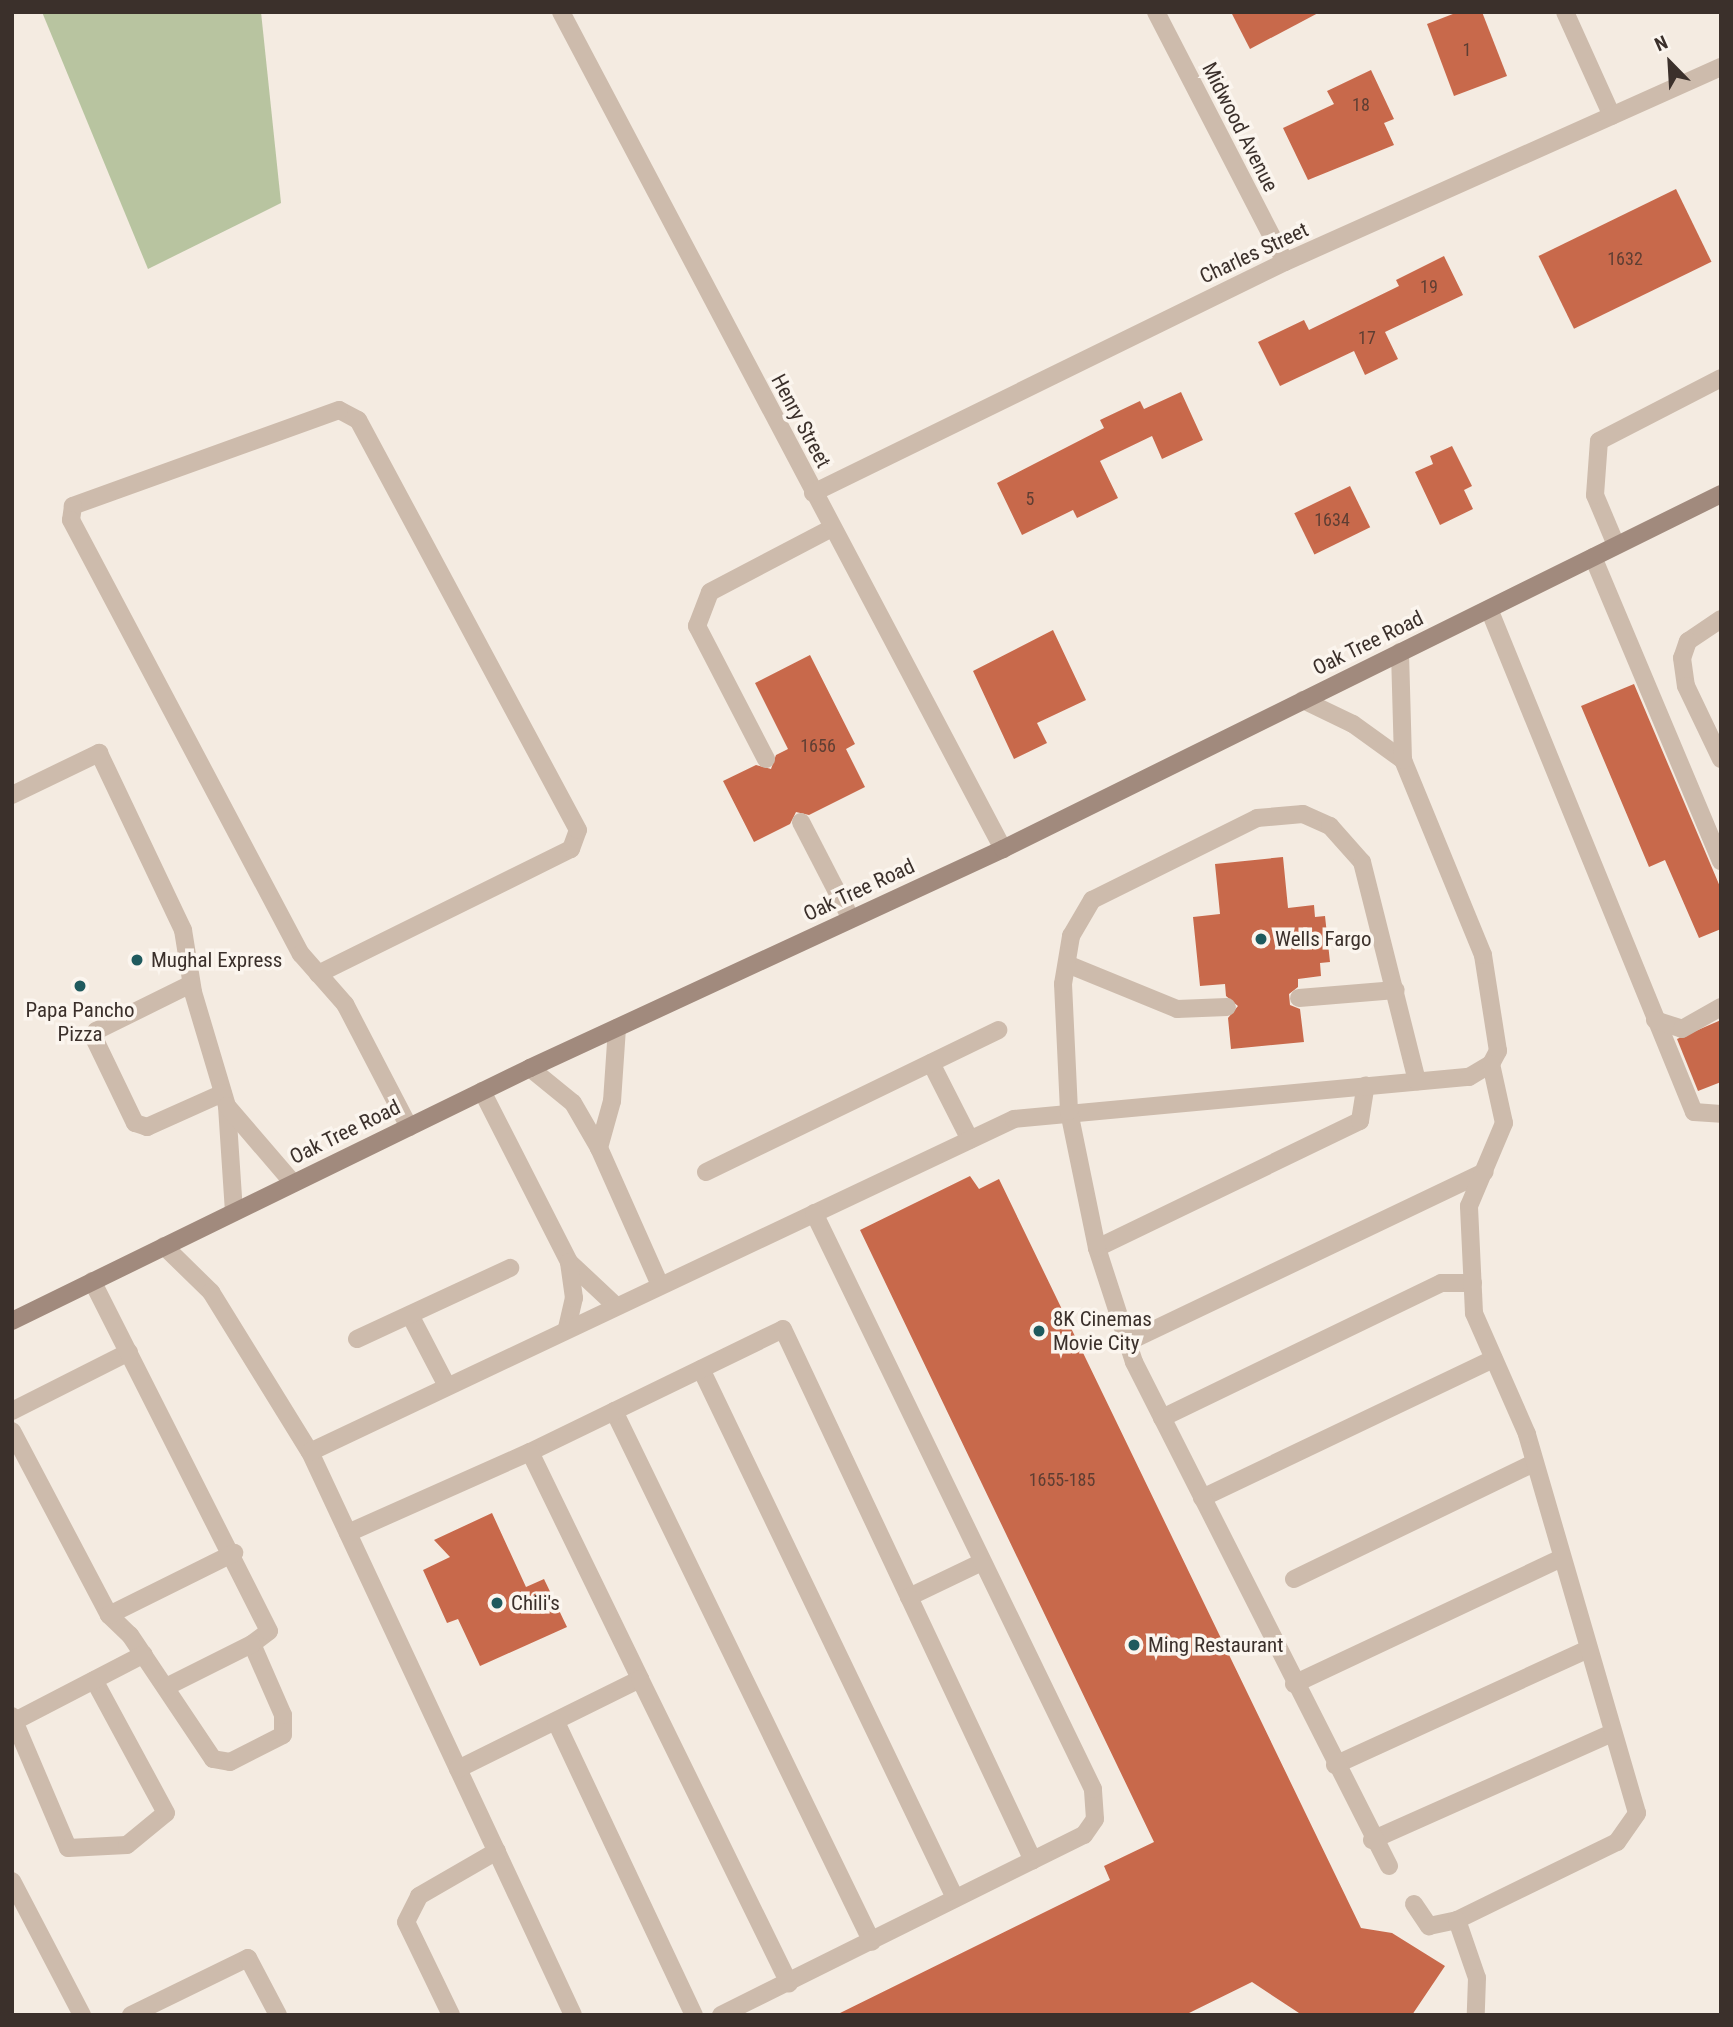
<!DOCTYPE html>
<style>
body{margin:0}
#map{position:relative;width:1733px;height:2027px;overflow:hidden;background:#f4ebe1;font-family:"Roboto Condensed",sans-serif}
div>[style]{position:absolute}
.green>*{inset:0;background:#b8c4a0}
.building>*{inset:0;background:#c8694b;transform-origin:0 0}
.service>*{height:18px;margin:-9px;padding:0 9px;transform-origin:9px;border-radius:9px;background:#cdbbac}
.minor>*{height:18px;margin:-9px;padding:0 9px;transform-origin:9px;border-radius:9px;background:#cdbbac}
.secondary>*{height:18px;margin:-9px;padding:0 9px;transform-origin:9px;border-radius:9px;background:#a18a7d}
.dots>*{width:19px;height:19px;translate:-50% -50%;box-sizing:border-box;border:4px solid #fbf5ee;border-radius:50%}
span{translate:-50% -50%;white-space:nowrap;text-align:center;line-height:1.15;-webkit-text-stroke:7px #fbf5ee;paint-order:stroke}
.number-label{font-size:18px;color:#5e3e33}
.number-label span{-webkit-text-stroke-width:0}
.street-label{font-size:21px;color:#3b302b}
.poi-label{font-size:21px;color:#3b302b}
.left{translate:0 -50%;text-align:left}
.frame{position:absolute;inset:0;border:14px solid #3b302b;pointer-events:none}
.north{position:absolute;left:1635px;top:28px;width:70px;height:70px;-webkit-text-stroke:5px #fbf5ee;paint-order:stroke;rotate:336deg;font-size:19px;font-weight:700;line-height:28px;text-align:center;color:#3b302b}
.north::after{content:'';display:block;margin:auto;width:24px;height:32px;background:#3b302b;clip-path:polygon(50% 0,100% 100%,50% 72%,0 100%)}
</style>
<div id="map">
<div class="green">
<div style="clip-path:polygon(42px 12px,261px 12px,281px 203px,148px 269px)"></div>
</div>
<div class="building">
<div style="clip-path:polygon(1231px 12px,1320px 12px,1250px 49px)"></div>
<div style="clip-path:polygon(1458px 12px,1482px 12px,1507px 76px,1454px 96px,1427px 24px)"></div>
<div style="clip-path:polygon(1371px 70px,1394px 119px,1384px 123px,1394px 145px,1308px 180px,1283px 128px,1334px 104px,1327px 91px)"></div>
<div style="left:1676px;top:189px;width:81px;height:153px;rotate:64deg"></div>
<div style="clip-path:polygon(1444px 256px,1463px 295px,1385px 332px,1398px 359px,1365px 375px,1354px 351px,1280px 386px,1258px 342px,1304px 320px,1309px 330px,1399px 286px,1396px 280px)"></div>
<div style="clip-path:polygon(1181px 392px,1203px 440px,1162px 459px,1152px 436px,1100px 461px,1118px 498px,1077px 518px,1073px 510px,1022px 535px,997px 483px,1104px 428px,1100px 420px,1140px 401px,1144px 409px)"></div>
<div style="clip-path:polygon(1452px 446px,1472px 486px,1464px 490px,1473px 509px,1440px 525px,1415px 472px,1433px 464px,1430px 456px)"></div>
<div style="left:1350px;top:486px;width:46px;height:62px;rotate:64deg"></div>
<div style="clip-path:polygon(1053px 630px,1086px 700px,1037px 723px,1047px 743px,1014px 759px,973px 671px)"></div>
<div style="clip-path:polygon(810px 655px,855px 744px,846px 749px,865px 787px,809px 815px,796px 812px,790px 824px,754px 842px,723px 781px,756px 765px,771px 769px,776px 755px,788px 749px,755px 683px)"></div>
<div style="clip-path:polygon(1634px 684px,1721px 889px,1721px 929px,1699px 938px,1665px 860px,1649px 867px,1581px 706px)"></div>
<div style="clip-path:polygon(1283px 857px,1288px 908px,1314px 905px,1315px 917px,1325px 916px,1330px 962px,1320px 963px,1321px 976px,1298px 979px,1298px 987px,1289px 994px,1290px 1005px,1300px 1009px,1304px 1042px,1231px 1049px,1228px 1018px,1238px 1006px,1226px 996px,1225px 984px,1200px 986px,1193px 917px,1220px 914px,1215px 864px)"></div>
<div style="clip-path:polygon(1721px 1020px,1721px 1082px,1698px 1091px,1677px 1039px)"></div>
<div style="clip-path:polygon(970px 1176px,979px 1189px,999px 1179px,1361px 1928px,1392px 1933px,1445px 1966px,1412px 2015px,1302px 2015px,1252px 1982px,1185px 2015px,836px 2015px,1110px 1880px,1104px 1866px,1154px 1842px,860px 1230px)"></div>
<div style="clip-path:polygon(492px 1513px,526px 1587px,544px 1579px,567px 1627px,480px 1666px,458px 1619px,447px 1623px,423px 1570px,450px 1557px,434px 1540px)"></div>
</div>
<div class="service">
<div style="left:1616px;top:545px;width:54px;rotate:-112.8deg"></div>
<div style="left:1595px;top:495px;width:54px;rotate:-85.8deg"></div>
<div style="left:1599px;top:441px;width:137px;rotate:-27.3deg"></div>
<div style="left:1593px;top:557px;width:330px;rotate:67.2deg"></div>
<div style="left:1489px;top:609px;width:543px;rotate:67.83deg"></div>
<div style="left:1694px;top:1112px;width:27px;rotate:4deg"></div>
<div style="left:1721px;top:619px;width:40px;rotate:146deg"></div>
<div style="left:1688px;top:641px;width:18px;rotate:109deg"></div>
<div style="left:1682px;top:658px;width:28px;rotate:82deg"></div>
<div style="left:1686px;top:686px;width:81px;rotate:64.4deg"></div>
<div style="left:1303px;top:700px;width:55px;rotate:25.6deg"></div>
<div style="left:1353px;top:724px;width:62px;rotate:35.8deg"></div>
<div style="left:766px;top:759px;width:150px;rotate:-117.4deg"></div>
<div style="left:697px;top:626px;width:36px;rotate:-69deg"></div>
<div style="left:710px;top:592px;width:138px;rotate:-27.7deg"></div>
<div style="left:12px;top:795px;width:97px;rotate:-25.8deg"></div>
<div style="left:99px;top:753px;width:196px;rotate:64.6deg"></div>
<div style="left:183px;top:930px;width:63px;rotate:80.8deg"></div>
<div style="left:193px;top:992px;width:119px;rotate:73.4deg"></div>
<div style="left:801px;top:822px;width:109px;rotate:62.7deg"></div>
<div style="left:1067px;top:964px;width:119px;rotate:22.2deg"></div>
<div style="left:1177px;top:1009px;width:50px;rotate:-2.3deg"></div>
<div style="left:318px;top:974px;width:282px;rotate:-26.3deg"></div>
<div style="left:571px;top:849px;width:20px;rotate:-70deg"></div>
<div style="left:578px;top:830px;width:465px;rotate:-118.2deg"></div>
<div style="left:358px;top:420px;width:21px;rotate:-152deg"></div>
<div style="left:339px;top:410px;width:283px;rotate:160.2deg"></div>
<div style="left:73px;top:506px;width:14px;rotate:98deg"></div>
<div style="left:71px;top:520px;width:491px;rotate:62.1deg"></div>
<div style="left:301px;top:954px;width:67px;rotate:48.7deg"></div>
<div style="left:345px;top:1004px;width:139px;rotate:62.5deg"></div>
<div style="left:191px;top:984px;width:106px;rotate:153.7deg"></div>
<div style="left:96px;top:1031px;width:9px;rotate:96deg"></div>
<div style="left:95px;top:1040px;width:92px;rotate:64.3deg"></div>
<div style="left:135px;top:1123px;width:13px;rotate:18deg"></div>
<div style="left:147px;top:1127px;width:83px;rotate:-24.1deg"></div>
<div style="left:1299px;top:998px;width:97px;rotate:-4.7deg"></div>
<div style="left:1655px;top:1020px;width:28px;rotate:18deg"></div>
<div style="left:1682px;top:1029px;width:45px;rotate:-29.4deg"></div>
<div style="left:617px;top:1028px;width:73px;rotate:93.9deg"></div>
<div style="left:612px;top:1101px;width:49px;rotate:105.5deg"></div>
<div style="left:599px;top:1148px;width:150px;rotate:66deg"></div>
<div style="left:931px;top:1063px;width:86px;rotate:63.1deg"></div>
<div style="left:530px;top:1068px;width:55px;rotate:39.1deg"></div>
<div style="left:573px;top:1103px;width:52px;rotate:60deg"></div>
<div style="left:482px;top:1091px;width:192px;rotate:63deg"></div>
<div style="left:569px;top:1262px;width:64px;rotate:43.1deg"></div>
<div style="left:706px;top:1172px;width:325px;rotate:-25.9deg"></div>
<div style="left:234px;top:1212px;width:106px;rotate:-93.8deg"></div>
<div style="left:227px;top:1106px;width:101px;rotate:49.4deg"></div>
<div style="left:164px;top:1246px;width:66px;rotate:44.4deg"></div>
<div style="left:211px;top:1292px;width:188px;rotate:58.3deg"></div>
<div style="left:310px;top:1452px;width:621px;rotate:64.96deg"></div>
<div style="left:1097px;top:1248px;width:292px;rotate:-25.8deg"></div>
<div style="left:1360px;top:1121px;width:36px;rotate:-81deg"></div>
<div style="left:410px;top:1315px;width:80px;rotate:62.5deg"></div>
<div style="left:567px;top:1328px;width:31px;rotate:-77deg"></div>
<div style="left:574px;top:1298px;width:36px;rotate:-98deg"></div>
<div style="left:357px;top:1339px;width:169px;rotate:-24.9deg"></div>
<div style="left:1128px;top:1342px;width:395px;rotate:-25.5deg"></div>
<div style="left:701px;top:1369px;width:587px;rotate:64.35deg"></div>
<div style="left:12px;top:1411px;width:131px;rotate:-26.8deg"></div>
<div style="left:614px;top:1411px;width:590px;rotate:64.09deg"></div>
<div style="left:1162px;top:1418px;width:310px;rotate:-25.8deg"></div>
<div style="left:1441px;top:1283px;width:32px"></div>
<div style="left:12px;top:1431px;width:208px;rotate:62.2deg"></div>
<div style="left:109px;top:1615px;width:29px;rotate:44deg"></div>
<div style="left:130px;top:1635px;width:149px;rotate:56.2deg"></div>
<div style="left:213px;top:1759px;width:17px;rotate:10deg"></div>
<div style="left:230px;top:1762px;width:59px;rotate:-27deg"></div>
<div style="left:283px;top:1735px;width:20px;rotate:-90deg"></div>
<div style="left:283px;top:1715px;width:77px;rotate:-113.6deg"></div>
<div style="left:252px;top:1644px;width:21px;rotate:-37deg"></div>
<div style="left:269px;top:1631px;width:392px;rotate:-116.8deg"></div>
<div style="left:310px;top:1452px;width:779px;rotate:-25.31deg"></div>
<div style="left:1014px;top:1119px;width:457px;rotate:-5.3deg"></div>
<div style="left:1469px;top:1077px;width:26px;rotate:-31deg"></div>
<div style="left:1491px;top:1064px;width:15px;rotate:-62deg"></div>
<div style="left:1498px;top:1051px;width:97px;rotate:-98.9deg"></div>
<div style="left:1483px;top:955px;width:211px;rotate:-112.3deg"></div>
<div style="left:1403px;top:760px;width:108px;rotate:-91.6deg"></div>
<div style="left:530px;top:1452px;width:281px;rotate:-25.9deg"></div>
<div style="left:783px;top:1329px;width:296px;rotate:64.8deg"></div>
<div style="left:909px;top:1597px;width:81px;rotate:-25.6deg"></div>
<div style="left:1202px;top:1498px;width:323px;rotate:-25.5deg"></div>
<div style="left:348px;top:1533px;width:199px;rotate:-24deg"></div>
<div style="left:530px;top:1452px;width:252px;rotate:64.1deg"></div>
<div style="left:640px;top:1679px;width:203px;rotate:153.7deg"></div>
<div style="left:1294px;top:1579px;width:267px;rotate:-25.8deg"></div>
<div style="left:909px;top:1597px;width:291px;rotate:64.8deg"></div>
<div style="left:109px;top:1615px;width:140px;rotate:-26.4deg"></div>
<div style="left:640px;top:1679px;width:339px;rotate:63.9deg"></div>
<div style="left:1294px;top:1684px;width:296px;rotate:-25.2deg"></div>
<div style="left:166px;top:1687px;width:96px;rotate:-26.6deg"></div>
<div style="left:12px;top:1716px;width:143px;rotate:67deg"></div>
<div style="left:68px;top:1848px;width:59px;rotate:-2.9deg"></div>
<div style="left:127px;top:1845px;width:50px;rotate:-39.4deg"></div>
<div style="left:166px;top:1813px;width:151px;rotate:-118.4deg"></div>
<div style="left:15px;top:1721px;width:145px;rotate:-27.4deg"></div>
<div style="left:556px;top:1722px;width:324px;rotate:64.8deg"></div>
<div style="left:1335px;top:1765px;width:278px;rotate:-24.6deg"></div>
<div style="left:1372px;top:1840px;width:261px;rotate:-24deg"></div>
<div style="left:1389px;top:1866px;width:565px;rotate:-116.84deg"></div>
<div style="left:1134px;top:1362px;width:120px;rotate:-108deg"></div>
<div style="left:1097px;top:1248px;width:140px;rotate:-101.6deg"></div>
<div style="left:1069px;top:1111px;width:127px;rotate:-92.7deg"></div>
<div style="left:1063px;top:984px;width:49px;rotate:-80.5deg"></div>
<div style="left:1071px;top:936px;width:42px;rotate:-59.7deg"></div>
<div style="left:1092px;top:900px;width:184px;rotate:-26.4deg"></div>
<div style="left:1257px;top:818px;width:46px;rotate:-5deg"></div>
<div style="left:1303px;top:814px;width:30px;rotate:24deg"></div>
<div style="left:1330px;top:826px;width:48px;rotate:48.4deg"></div>
<div style="left:1362px;top:862px;width:226px;rotate:75.9deg"></div>
<div style="left:12px;top:1881px;width:151px;rotate:62.4deg"></div>
<div style="left:1414px;top:1904px;width:27px;rotate:56deg"></div>
<div style="left:1429px;top:1926px;width:29px;rotate:-12deg"></div>
<div style="left:1457px;top:1920px;width:178px;rotate:-26deg"></div>
<div style="left:1617px;top:1842px;width:35px;rotate:-55deg"></div>
<div style="left:1637px;top:1813px;width:395px;rotate:-106.2deg"></div>
<div style="left:1527px;top:1434px;width:132px;rotate:-113.7deg"></div>
<div style="left:1474px;top:1313px;width:107px;rotate:-92.7deg"></div>
<div style="left:1469px;top:1206px;width:90px;rotate:-67.1deg"></div>
<div style="left:1504px;top:1123px;width:60px;rotate:-102.4deg"></div>
<div style="left:1457px;top:1920px;width:61px;rotate:71deg"></div>
<div style="left:1477px;top:1978px;width:37px;rotate:92deg"></div>
<div style="left:131px;top:2015px;width:130px;rotate:-26deg"></div>
<div style="left:248px;top:1958px;width:64px;rotate:62.2deg"></div>
<div style="left:451px;top:2015px;width:103px;rotate:-115.8deg"></div>
<div style="left:406px;top:1922px;width:29px;rotate:-63deg"></div>
<div style="left:419px;top:1896px;width:90px;rotate:-30deg"></div>
<div style="left:721px;top:2015px;width:405px;rotate:-26.4deg"></div>
<div style="left:1084px;top:1835px;width:19px;rotate:-55deg"></div>
<div style="left:1095px;top:1819px;width:30px;rotate:-94deg"></div>
<div style="left:1093px;top:1789px;width:640px;rotate:-115.84deg"></div>
</div>
<div class="minor">
<div style="left:561px;top:12px;width:947px;rotate:62.16deg"></div>
<div style="left:1156px;top:12px;width:281px;rotate:62.7deg"></div>
<div style="left:1565px;top:12px;width:114px;rotate:65.7deg"></div>
<div style="left:813px;top:493px;width:525px;rotate:-26.08deg"></div>
<div style="left:1285px;top:262px;width:478px;rotate:-24.1deg"></div>
</div>
<div class="secondary">
<div style="left:12px;top:1321px;width:576px;rotate:-26.03deg"></div>
<div style="left:530px;top:1068px;width:521px;rotate:-24.84deg"></div>
<div style="left:1003px;top:849px;width:801px;rotate:-26.31deg"></div>
</div>
<div class="dots">
<div style="left:1261px;top:939px;background:#1f5a5e"></div>
<div style="left:137px;top:960px;background:#1f5a5e"></div>
<div style="left:80px;top:986px;background:#1f5a5e"></div>
<div style="left:1039px;top:1331px;background:#1f5a5e"></div>
<div style="left:497px;top:1603px;background:#1f5a5e"></div>
<div style="left:1134px;top:1645px;background:#1f5a5e"></div>
</div>
<div class="number-label">
<span style="left:1467px;top:50px">1</span>
<span style="left:1361px;top:105px">18</span>
<span style="left:1625px;top:259px">1632</span>
<span style="left:1429px;top:287px">19</span>
<span style="left:1367px;top:338px">17</span>
<span style="left:1030px;top:499px">5</span>
<span style="left:1332px;top:520px">1634</span>
<span style="left:818px;top:746px">1656</span>
<span style="left:1062px;top:1480px">1655-185</span>
</div>
<div class="street-label">
<span style="left:1240px;top:127px;rotate:63deg">Midwood Avenue</span>
<span style="left:1254px;top:253px;rotate:-25deg">Charles Street</span>
<span style="left:801px;top:421px;rotate:62deg">Henry Street</span>
<span style="left:1368px;top:643px;rotate:-26deg">Oak Tree Road</span>
<span style="left:859px;top:890px;rotate:-25deg">Oak Tree Road</span>
<span style="left:345px;top:1132px;rotate:-26deg">Oak Tree Road</span>
</div>
<div class="poi-label">
<span class="left" style="left:1275px;top:939px">Wells Fargo</span>
<span class="left" style="left:151px;top:960px">Mughal Express</span>
<span style="left:80px;top:1022px">Papa Pancho<br>Pizza</span>
<span class="left" style="left:1053px;top:1331px">8K Cinemas<br>Movie City</span>
<span class="left" style="left:511px;top:1603px">Chili's</span>
<span class="left" style="left:1148px;top:1645px">Ming Restaurant</span>
</div>
<div class="frame"></div>
<div class="north">N</div>
</div>
